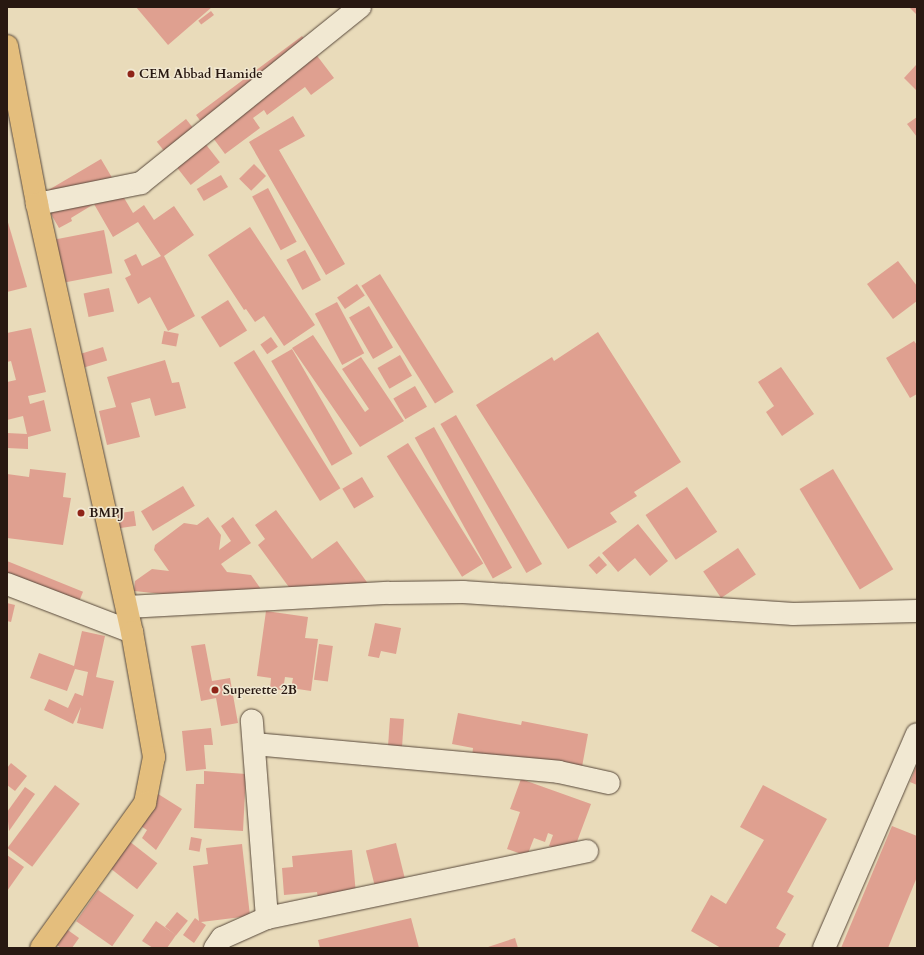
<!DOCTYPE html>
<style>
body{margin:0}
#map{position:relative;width:924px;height:955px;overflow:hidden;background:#e9dbba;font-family:Cardo,serif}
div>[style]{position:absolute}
.building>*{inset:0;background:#dfa090;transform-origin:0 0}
.roads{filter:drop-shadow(0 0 1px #58493b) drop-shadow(0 0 1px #58493b)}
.minor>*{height:22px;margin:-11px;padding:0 11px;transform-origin:11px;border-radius:11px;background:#f1e8d2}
.major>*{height:22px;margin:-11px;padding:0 11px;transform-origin:11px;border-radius:11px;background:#e4be7d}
.dots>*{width:11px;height:11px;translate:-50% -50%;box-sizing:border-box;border:2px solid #f1e8d2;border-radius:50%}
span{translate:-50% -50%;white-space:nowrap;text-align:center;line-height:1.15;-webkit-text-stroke:3px #f1e8d2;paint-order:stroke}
.poi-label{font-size:13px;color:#281811;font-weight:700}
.left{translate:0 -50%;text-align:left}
.frame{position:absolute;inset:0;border:8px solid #281811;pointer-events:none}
</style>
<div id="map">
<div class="building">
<div style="clip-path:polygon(136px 7px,212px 7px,168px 45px)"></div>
<div style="clip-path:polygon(909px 7px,917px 7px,917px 15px)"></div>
<div style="left:211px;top:11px;width:5px;height:16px;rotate:53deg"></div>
<div style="clip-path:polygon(302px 36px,334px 78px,311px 95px,305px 87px,267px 115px,264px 110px,253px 118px,260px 128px,225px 154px,196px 115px)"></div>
<div style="clip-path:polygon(916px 65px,917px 66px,917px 91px,904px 78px)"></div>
<div style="clip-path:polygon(293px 116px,305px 136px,279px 150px,345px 264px,326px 275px,249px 142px)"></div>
<div style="clip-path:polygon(917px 117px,917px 137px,907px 124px)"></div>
<div style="left:186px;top:119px;width:55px;height:37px;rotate:52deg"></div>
<div style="clip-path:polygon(101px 159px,133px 213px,144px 205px,154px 220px,174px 206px,194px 235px,164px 256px,195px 316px,168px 331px,150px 297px,138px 304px,125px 278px,131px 275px,124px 260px,136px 254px,142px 266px,161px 256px,138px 222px,113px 237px,94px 204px,71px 218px,72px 221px,59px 228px,40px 195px)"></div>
<div style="left:254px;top:164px;width:17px;height:21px;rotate:45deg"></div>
<div style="left:221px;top:175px;width:14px;height:28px;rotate:60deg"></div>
<div style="left:268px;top:188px;width:61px;height:18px;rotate:62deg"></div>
<div style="clip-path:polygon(7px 219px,27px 287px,7px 292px)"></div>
<div style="clip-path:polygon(250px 227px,315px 325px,284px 346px,264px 316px,255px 322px,246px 309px,244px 310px,208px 255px)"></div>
<div style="left:104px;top:230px;width:44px;height:50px;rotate:79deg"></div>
<div style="left:305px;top:250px;width:34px;height:21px;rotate:62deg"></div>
<div style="clip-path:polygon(898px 261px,917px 286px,917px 301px,893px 319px,867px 284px)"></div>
<div style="left:380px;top:274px;width:139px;height:22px;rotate:58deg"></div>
<div style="left:357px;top:284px;width:14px;height:24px;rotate:56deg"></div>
<div style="left:109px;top:288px;width:24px;height:26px;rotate:78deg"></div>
<div style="left:228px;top:300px;width:36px;height:32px;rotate:58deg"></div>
<div style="left:337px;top:302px;width:58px;height:25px;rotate:62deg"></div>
<div style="left:369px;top:306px;width:48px;height:23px;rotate:60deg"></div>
<div style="clip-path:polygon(31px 328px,46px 392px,28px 396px,30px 404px,44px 400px,51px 431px,28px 437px,28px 449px,7px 448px,7px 433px,27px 434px,23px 416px,7px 420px,7px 382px,16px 380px,11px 361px,7px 362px,7px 333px)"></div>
<div style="left:164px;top:331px;width:15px;height:13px;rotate:11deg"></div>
<div style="clip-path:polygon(598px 332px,681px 462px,634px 492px,637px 496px,610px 513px,617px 522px,568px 549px,476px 405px,552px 357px,554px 361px)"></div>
<div style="clip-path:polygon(313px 335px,365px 412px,369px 409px,342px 369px,361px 357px,404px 421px,360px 447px,292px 348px)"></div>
<div style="left:271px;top:337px;width:12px;height:13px;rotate:55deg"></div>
<div style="clip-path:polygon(914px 341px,917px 345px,917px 394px,910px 398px,886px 358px)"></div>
<div style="left:103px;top:347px;width:14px;height:24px;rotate:73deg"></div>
<div style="left:292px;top:349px;width:121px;height:24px;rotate:60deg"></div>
<div style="left:254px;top:350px;width:163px;height:24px;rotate:58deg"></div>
<div style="left:400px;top:355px;width:24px;height:26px;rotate:60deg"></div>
<div style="clip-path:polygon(165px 360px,172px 383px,179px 382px,186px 408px,155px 416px,150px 398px,131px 403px,140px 437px,107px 445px,99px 411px,116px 407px,107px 377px)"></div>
<div style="clip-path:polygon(781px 367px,814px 414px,782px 436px,766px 412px,774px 406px,758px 382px)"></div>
<div style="left:415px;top:386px;width:24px;height:25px;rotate:60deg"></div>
<div style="left:456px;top:415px;width:172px;height:18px;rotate:60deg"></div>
<div style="left:434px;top:427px;width:161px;height:22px;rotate:61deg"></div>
<div style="left:408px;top:443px;width:142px;height:25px;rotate:58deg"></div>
<div style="clip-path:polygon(30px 469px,66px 473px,63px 497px,71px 498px,63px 545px,7px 538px,7px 474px,29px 477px)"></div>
<div style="left:833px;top:469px;width:117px;height:39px;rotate:59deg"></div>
<div style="left:362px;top:477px;width:23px;height:23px;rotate:59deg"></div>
<div style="left:183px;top:486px;width:23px;height:49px;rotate:59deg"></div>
<div style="left:687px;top:487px;width:54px;height:50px;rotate:56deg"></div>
<div style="clip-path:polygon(276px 510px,312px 559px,337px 541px,369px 585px,337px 586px,305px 609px,258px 545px,265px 539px,255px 525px)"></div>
<div style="left:134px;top:511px;width:15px;height:19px;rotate:82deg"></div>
<div style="clip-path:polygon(208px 517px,221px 535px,219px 550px,231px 541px,221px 526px,233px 517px,251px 543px,221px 564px,227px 572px,251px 575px,263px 592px,262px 604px,134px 591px,135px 581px,152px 569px,169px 571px,154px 550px,155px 545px,184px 523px,197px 525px)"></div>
<div style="clip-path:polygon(638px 524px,668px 561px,650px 576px,635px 558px,618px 572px,602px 553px)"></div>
<div style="left:738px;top:548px;width:32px;height:42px;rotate:56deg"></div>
<div style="left:599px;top:556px;width:12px;height:14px;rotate:48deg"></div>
<div style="left:7px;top:561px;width:82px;height:22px;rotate:22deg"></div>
<div style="clip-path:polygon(7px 603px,15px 605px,11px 622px,7px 621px)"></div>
<div style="clip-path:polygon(266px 611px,308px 617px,305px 638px,318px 639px,311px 691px,291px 688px,293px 678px,285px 677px,283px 690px,270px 689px,271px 678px,257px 676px)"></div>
<div style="clip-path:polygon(375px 623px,401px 628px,396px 654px,381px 651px,379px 658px,368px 656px)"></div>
<div style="clip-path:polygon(82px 631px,105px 636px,96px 677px,114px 681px,103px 729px,77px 723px,81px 707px,73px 724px,44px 710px,49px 699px,68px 708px,75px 693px,83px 696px,88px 672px,75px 669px,67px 691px,30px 678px,39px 653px,74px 666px)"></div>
<div style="clip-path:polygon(205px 644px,212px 681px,230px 678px,238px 723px,221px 726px,216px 698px,201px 701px,191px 646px)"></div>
<div style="left:319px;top:644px;width:14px;height:36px;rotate:8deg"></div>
<div style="clip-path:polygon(458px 713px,521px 725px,522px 721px,588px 734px,580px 778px,472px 757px,473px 748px,452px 744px)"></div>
<div style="left:390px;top:718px;width:14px;height:32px;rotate:4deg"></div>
<div style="clip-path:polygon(211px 728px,213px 745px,204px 745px,206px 769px,186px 771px,182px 731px)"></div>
<div style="clip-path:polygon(11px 763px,27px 776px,15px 791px,7px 785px,7px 768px)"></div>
<div style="clip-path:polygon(917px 764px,917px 785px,910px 782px)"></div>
<div style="clip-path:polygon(204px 771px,246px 774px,243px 831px,194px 828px,196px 784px,204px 784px)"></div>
<div style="clip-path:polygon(521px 779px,591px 804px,572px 855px,549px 846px,553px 835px,548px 833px,545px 842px,534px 838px,527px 856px,507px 849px,520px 812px,510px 809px)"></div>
<div style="left:55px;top:785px;width:31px;height:79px;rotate:37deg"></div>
<div style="clip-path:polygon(763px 785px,827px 819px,787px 892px,794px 896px,776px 928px,786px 934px,778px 948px,721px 948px,691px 931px,711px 895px,726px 904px,764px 840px,740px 827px)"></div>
<div style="clip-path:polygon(25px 787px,35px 794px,9px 831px,7px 812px)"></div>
<div style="clip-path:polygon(155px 792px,182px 809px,156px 850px,142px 838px,147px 830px,125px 816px)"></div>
<div style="clip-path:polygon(892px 826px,917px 836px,917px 877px,888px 948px,841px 948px)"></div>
<div style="left:191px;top:837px;width:11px;height:13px;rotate:10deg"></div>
<div style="left:129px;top:841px;width:36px;height:33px;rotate:38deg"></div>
<div style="left:396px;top:843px;width:38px;height:31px;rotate:76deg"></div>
<div style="clip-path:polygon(242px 844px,250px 916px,201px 922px,206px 925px,194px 943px,183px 935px,195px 918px,199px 921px,193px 866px,208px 864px,206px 848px)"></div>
<div style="clip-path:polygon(352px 850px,356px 894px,318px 898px,317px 892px,284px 895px,282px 868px,293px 867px,292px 856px)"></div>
<div style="clip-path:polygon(7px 855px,24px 867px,7px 891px)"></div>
<div style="left:98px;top:890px;width:44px;height:38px;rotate:35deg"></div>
<div style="left:177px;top:912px;width:14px;height:19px;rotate:39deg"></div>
<div style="clip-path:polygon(411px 918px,419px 948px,320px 948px,318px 940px)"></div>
<div style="clip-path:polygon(156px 921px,176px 935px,167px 948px,153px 948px,142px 941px)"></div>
<div style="clip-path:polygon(58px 923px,79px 938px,72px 948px,61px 948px,47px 938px)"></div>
<div style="clip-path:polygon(515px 938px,518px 948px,485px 948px)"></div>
</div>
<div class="roads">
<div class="minor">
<div style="left:37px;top:204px;width:106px;rotate:-11.4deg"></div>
<div style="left:141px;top:183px;width:281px;rotate:-38.8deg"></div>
<div style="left:7px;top:584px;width:134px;rotate:21deg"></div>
<div style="left:127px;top:607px;width:262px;rotate:-3.1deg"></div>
<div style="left:389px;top:593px;width:74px;rotate:-0.8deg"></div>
<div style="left:463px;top:592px;width:331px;rotate:3.8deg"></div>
<div style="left:793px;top:614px;width:124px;rotate:-1.4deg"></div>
<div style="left:254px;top:744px;width:306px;rotate:5.2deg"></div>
<div style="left:559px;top:772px;width:51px;rotate:12.4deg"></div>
<div style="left:267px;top:918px;width:327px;rotate:-11.8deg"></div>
<div style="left:215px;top:948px;width:12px;rotate:-55deg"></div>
<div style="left:222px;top:938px;width:49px;rotate:-24deg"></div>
<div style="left:267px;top:918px;width:198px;rotate:-94.4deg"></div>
<div style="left:824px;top:948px;width:233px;rotate:-66.5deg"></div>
</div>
<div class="major">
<div style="left:7px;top:46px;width:161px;rotate:79.2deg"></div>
<div style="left:37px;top:204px;width:438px;rotate:77.5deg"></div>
<div style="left:132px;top:632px;width:127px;rotate:80deg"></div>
<div style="left:154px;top:757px;width:47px;rotate:101.1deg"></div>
<div style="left:145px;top:803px;width:178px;rotate:125.6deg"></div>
</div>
</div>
<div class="dots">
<div style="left:131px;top:74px;background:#8f2418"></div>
<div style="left:81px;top:513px;background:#8f2418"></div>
<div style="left:215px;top:690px;background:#8f2418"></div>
</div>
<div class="poi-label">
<span class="left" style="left:139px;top:74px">CEM Abbad Hamide</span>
<span class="left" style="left:89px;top:513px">BMPJ</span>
<span class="left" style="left:223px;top:690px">Superette 2B</span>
</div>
<div class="frame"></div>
</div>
